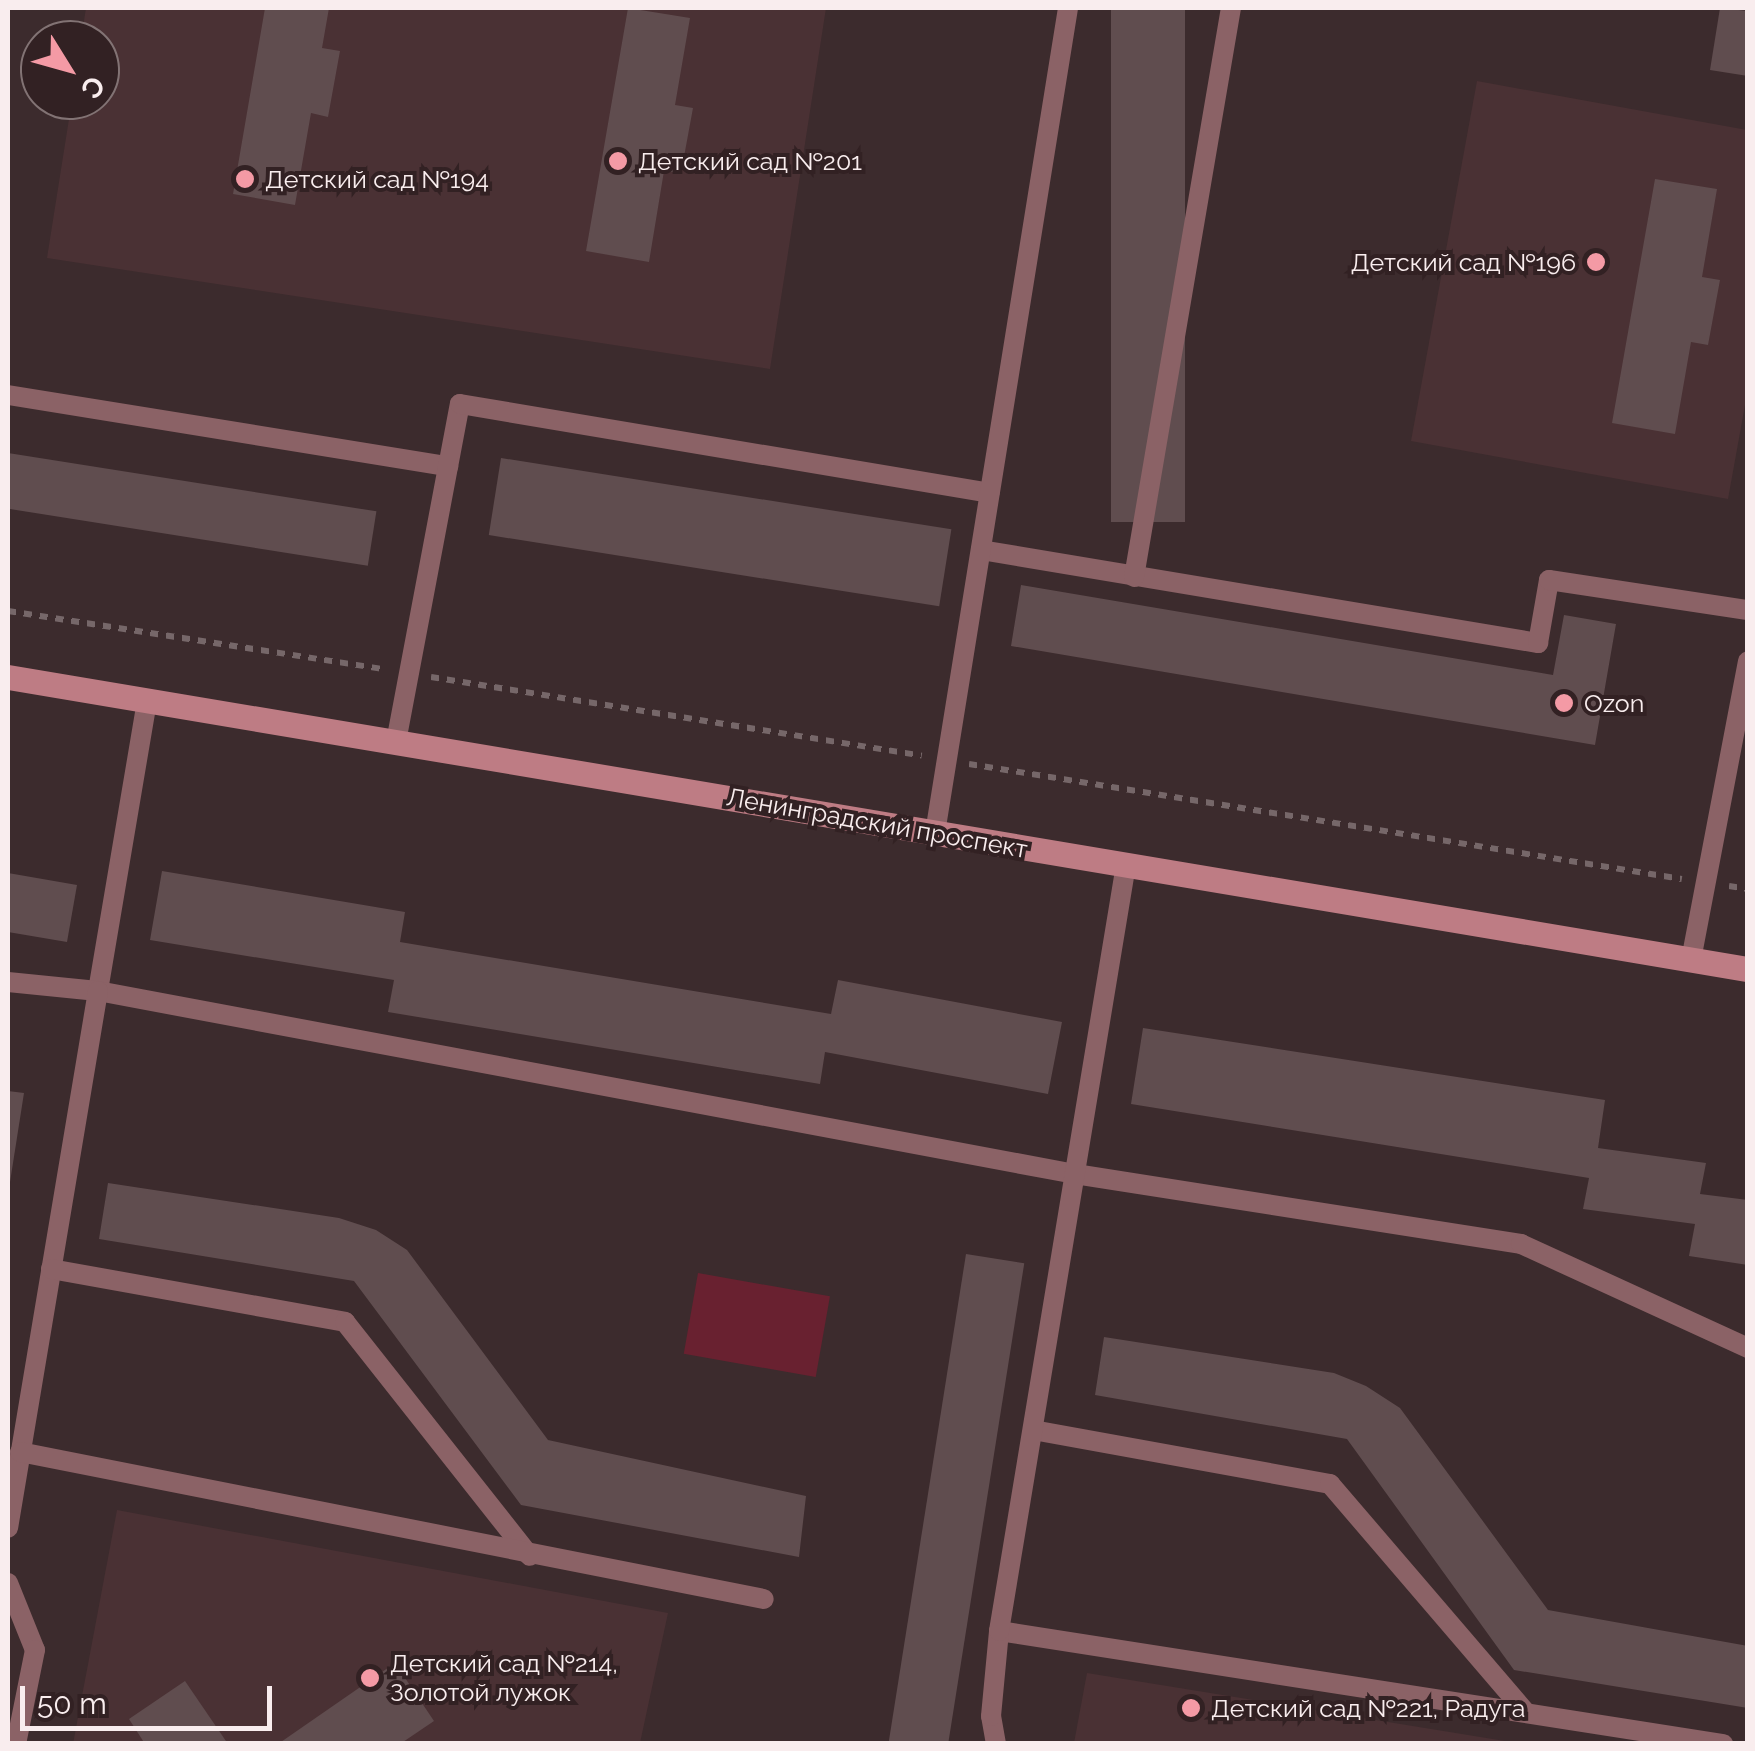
<!DOCTYPE html>
<meta charset="utf-8">
<style>
body{margin:0}
#map{position:relative;width:1755px;height:1751px;overflow:hidden;background:#3c2b2d;font-family:Raleway,sans-serif}
div>[style]{position:absolute}
.built>*{inset:0;background:#4a3134}
.green>*{inset:0;background:#692130;transform-origin:0 0}
.building>*{inset:0;background:#604d4f;transform-origin:0 0}
.path>*{height:6px;margin-top:-3px;transform-origin:0;background:repeating-linear-gradient(90deg,#766769 0 8px,transparent 0 16px)}
.lane>*{height:20px;margin:-10px;padding:0 10px;transform-origin:10px;border-radius:10px;background:#8b6266}
.secondary>*{height:25px;margin:-12.5px;padding:0 12.5px;transform-origin:12.5px;border-radius:12.5px;background:#be7c84}
.dots>*{width:28px;height:28px;translate:-50% -50%;box-sizing:border-box;border:5px solid #322123;border-radius:50%}
span{translate:-50% -50%;white-space:nowrap;text-align:center;line-height:1.15;-webkit-text-stroke:8px #322123;paint-order:stroke}
.poi-label{font-size:25px;color:#f9edee}
.left{translate:0 -50%;text-align:left}
.right{translate:-100% -50%;text-align:right}
.street-label{font-size:25px;color:#f9edee}
.frame{position:absolute;inset:0;border:10px solid #f9edee;pointer-events:none}
.north{position:absolute;left:20px;top:20px;width:100px;height:100px;box-sizing:border-box;background:#322123;border:2px solid #827374;border-radius:50%;rotate:127deg;font-size:28px;font-weight:700;line-height:40px;text-align:center;color:#f9edee}
.north::after{content:'';display:block;margin:auto;width:35px;height:45px;background:#f49aa5;clip-path:polygon(50% 0,100% 100%,50% 72%,0 100%)}
.scale{position:absolute;left:20px;top:1686px;width:252px;height:45px;box-sizing:border-box;border:5px solid #f9edee;border-top:0;padding-left:12px;font-size:30px;line-height:35px;white-space:nowrap;color:#f9edee;-webkit-text-stroke:8px #322123;paint-order:stroke}
</style>
<div id="map">
<div class="built">
<div style="clip-path:polygon(86px 8px,826px 8px,770px 369px,47px 258px,72px 100px,100px 100px,100px 40px,81px 40px)"></div>
<div style="clip-path:polygon(1477px 81px,1747px 130px,1747px 394px,1728px 499px,1411px 441px)"></div>
<div style="clip-path:polygon(117px 1510px,668px 1613px,640px 1743px,73px 1744px)"></div>
<div style="clip-path:polygon(1087px 1673px,1517px 1743px,1074px 1743px)"></div>
</div>
<div class="green">
<div style="left:698px;top:1273px;width:134px;height:82px;rotate:10deg"></div>
</div>
<div class="building">
<div style="clip-path:polygon(265px 8px,329px 8px,322px 48px,340px 51px,328px 117px,311px 113px,295px 205px,233px 194px)"></div>
<div style="clip-path:polygon(628px 8px,690px 18px,675px 105px,693px 108px,681px 173px,664px 171px,649px 262px,586px 251px)"></div>
<div style="left:1111px;top:8px;width:74px;height:514px"></div>
<div style="clip-path:polygon(1720px 8px,1748px 11px,1748px 76px,1710px 70px)"></div>
<div style="clip-path:polygon(1655px 179px,1717px 189px,1702px 277px,1720px 280px,1708px 345px,1691px 342px,1675px 434px,1612px 423px)"></div>
<div style="left:8px;top:453px;width:373px;height:55px;rotate:9deg"></div>
<div style="left:501px;top:458px;width:456px;height:78px;rotate:9deg"></div>
<div style="clip-path:polygon(1021px 585px,1553px 675px,1564px 615px,1616px 624px,1595px 745px,1011px 646px)"></div>
<div style="clip-path:polygon(162px 871px,405px 912px,400px 942px,831px 1014px,838px 980px,1062px 1022px,1048px 1094px,825px 1052px,820px 1084px,388px 1012px,394px 980px,150px 940px)"></div>
<div style="clip-path:polygon(8px 873px,77px 885px,67px 942px,8px 932px)"></div>
<div style="clip-path:polygon(1143px 1028px,1605px 1100px,1598px 1148px,1706px 1163px,1700px 1194px,1748px 1200px,1748px 1265px,1689px 1256px,1695px 1224px,1583px 1209px,1589px 1178px,1131px 1104px)"></div>
<div style="clip-path:polygon(8px 1091px,24px 1093px,10px 1182px,8px 1182px)"></div>
<div style="clip-path:polygon(108px 1183px,339px 1218px,376px 1230px,407px 1250px,548px 1440px,806px 1496px,799px 1557px,521px 1505px,354px 1281px,99px 1239px)"></div>
<div style="left:966px;top:1254px;width:59px;height:496px;rotate:9deg"></div>
<div style="clip-path:polygon(1104px 1337px,1334px 1373px,1366px 1386px,1400px 1408px,1548px 1610px,1748px 1646px,1748px 1708px,1514px 1670px,1347px 1439px,1095px 1395px)"></div>
<div style="clip-path:polygon(395px 1663px,434px 1721px,400px 1744px,278px 1744px)"></div>
<div style="clip-path:polygon(185px 1681px,228px 1744px,145px 1744px,129px 1719px)"></div>
</div>
<div class="path">
<div style="left:8px;top:611px;width:380px;rotate:8.8deg"></div>
<div style="left:431px;top:677px;width:497px;rotate:9.1deg"></div>
<div style="left:969px;top:764px;width:722px;rotate:9.16deg"></div>
<div style="left:1729px;top:886px;width:19px;rotate:9deg"></div>
</div>
<div class="lane">
<div style="left:8px;top:395px;width:446px;rotate:9.2deg"></div>
<div style="left:981px;top:550px;width:565px;rotate:9.48deg"></div>
<div style="left:1538px;top:643px;width:64px;rotate:-80.1deg"></div>
<div style="left:1549px;top:580px;width:201px;rotate:8.6deg"></div>
<div style="left:1134px;top:577px;width:577px;rotate:-80.33deg"></div>
<div style="left:147px;top:701px;width:294px;rotate:99.6deg"></div>
<div style="left:98px;top:991px;width:994px;rotate:10.61deg"></div>
<div style="left:1075px;top:1174px;width:451px;rotate:8.9deg"></div>
<div style="left:1521px;top:1244px;width:250px;rotate:24.6deg"></div>
<div style="left:396px;top:742px;width:344px;rotate:-79.3deg"></div>
<div style="left:460px;top:404px;width:537px;rotate:9.53deg"></div>
<div style="left:935px;top:833px;width:836px;rotate:-80.84deg"></div>
<div style="left:1691px;top:960px;width:304px;rotate:-79.2deg"></div>
<div style="left:8px;top:982px;width:90px;rotate:5.7deg"></div>
<div style="left:98px;top:991px;width:544px;rotate:99.51deg"></div>
<div style="left:51px;top:1269px;width:299px;rotate:10.2deg"></div>
<div style="left:345px;top:1322px;width:298px;rotate:51.7deg"></div>
<div style="left:1033px;top:1430px;width:302px;rotate:10.3deg"></div>
<div style="left:1330px;top:1484px;width:301px;rotate:49.4deg"></div>
<div style="left:20px;top:1452px;width:758px;rotate:11.18deg"></div>
<div style="left:8px;top:1583px;width:72px;rotate:68.1deg"></div>
<div style="left:35px;top:1650px;width:96px;rotate:101.4deg"></div>
<div style="left:999px;top:1631px;width:733px;rotate:8.87deg"></div>
<div style="left:996px;top:1744px;width:28px;rotate:-100deg"></div>
<div style="left:991px;top:1716px;width:85px;rotate:-84.6deg"></div>
<div style="left:999px;top:1631px;width:776px;rotate:-80.59deg"></div>
</div>
<div class="secondary">
<div style="left:8px;top:677px;width:1764px;rotate:9.53deg"></div>
</div>
<div class="dots">
<div style="left:618px;top:161px;background:#f49aa5"></div>
<div style="left:245px;top:179px;background:#f49aa5"></div>
<div style="left:1596px;top:262px;background:#f49aa5"></div>
<div style="left:1564px;top:703px;background:#f49aa5"></div>
<div style="left:370px;top:1678px;background:#f49aa5"></div>
<div style="left:1191px;top:1708px;background:#f49aa5"></div>
</div>
<div class="poi-label">
<span class="left" style="left:638px;top:161px">Детский сад №201</span>
<span class="left" style="left:265px;top:179px">Детский сад №194</span>
<span class="right" style="left:1576px;top:262px">Детский сад №196</span>
<span class="left" style="left:1584px;top:703px">Ozon</span>
<span class="left" style="left:390px;top:1678px">Детский сад №214,<br>Золотой лужок</span>
<span class="left" style="left:1211px;top:1708px">Детский сад №221, Радуга</span>
</div>
<div class="street-label">
<span style="left:877px;top:823px;rotate:10deg">Ленинградский проспект</span>
</div>
<div class="frame"></div>
<div class="north">С</div>
<div class="scale">50 m</div>
</div>
